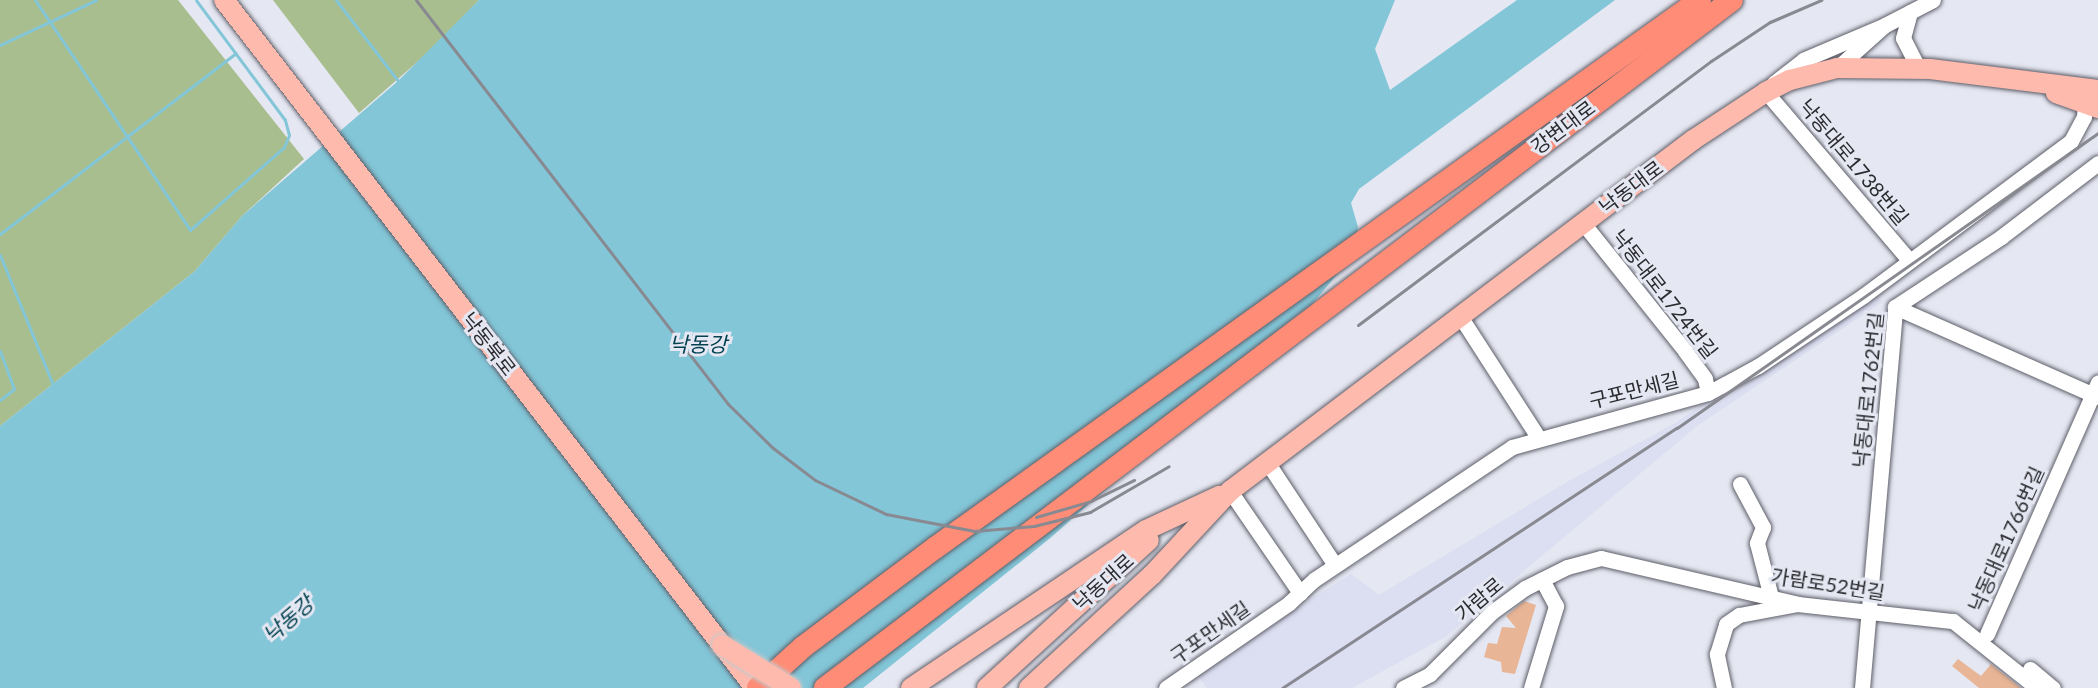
<!DOCTYPE html>
<meta charset="utf-8">
<style>
body{margin:0}
#map{position:relative;width:2098px;height:688px;overflow:hidden;background:#e5e7f2;font-family:Lato,"Noto Sans KR",sans-serif}
div>[style]{position:absolute}
.built>*{inset:0;background:#dcdef1}
.green>*{inset:0;background:#a9be8e}
.water>*{inset:0;background:#82c6d8}
.stream>*{height:3px;margin:-1.5px;padding:0 1.5px;transform-origin:1.5px;border-radius:1.5px;background:#82c6d8}
.building>*{inset:0;background:#e8b596}
.roads{filter:drop-shadow(0 0 2px #5d5e68) drop-shadow(0 0 2px #5d5e68)}
.minor>*{height:15px;margin:-7.5px;padding:0 7.5px;transform-origin:7.5px;border-radius:7.5px;background:#fff}
.major>*{height:20px;margin:-10px;padding:0 10px;transform-origin:10px;border-radius:10px;background:#febaad}
.highway>*{height:22px;margin:-11px;padding:0 11px;transform-origin:11px;border-radius:11px;background:#fe8c76}
.rail>*{height:3px;margin:-1.5px;padding:0 1.5px;transform-origin:1.5px;border-radius:1.5px;background:#888991}
.bridges{filter:drop-shadow(0 0 2px #c8c8c9) drop-shadow(0 0 2px #c8c8c9)}
.major-bridge>*{height:20px;margin:-10px;padding:0 10px;transform-origin:10px;border-radius:10px;background:#febaad}
span{translate:-50% -50%;white-space:nowrap;text-align:center;line-height:1.15;-webkit-text-stroke:6px #e5e7f2;paint-order:stroke}
.street-label{font-size:20px;color:#2a2a2f}
.water-label{font-size:21px;color:#024250;font-style:italic}
</style>
<div id="map">
<div class="built">
<div style="clip-path:polygon(1874px 287px,1882px 302px,1697px 426px,1445px 637px,1352px 688px,1207px 688px,1195px 672px,1351px 574px,1379px 595px,1567px 482px,1677px 422px)"></div>
</div>
<div class="green">
<div style="clip-path:polygon(0 0,178px 0,304px 159px,242px 216px,195px 271px,0 426px)"></div>
<div style="clip-path:polygon(273px 0,479px 0,431px 50px,359px 113px)"></div>
</div>
<div class="water">
<div style="clip-path:polygon(479px 0,1395px 0,1375px 49px,1390px 90px,1517px 0,1615px 0,1359px 189px,1351px 203px,1358px 227px,1351px 258px,1296px 323px,1049px 539px,863px 688px,0 688px,0 426px,195px 271px,242px 216px,398px 81px)"></div>
</div>
<div class="stream">
<div style="left:35px;top:0;width:277px;rotate:56deg"></div>
<div style="left:190px;top:230px;width:125px;rotate:-41.4deg"></div>
<div style="left:284px;top:147px;width:13px;rotate:-67deg"></div>
<div style="left:289px;top:135px;width:16px;rotate:-105deg"></div>
<div style="left:285px;top:120px;width:149px;rotate:-126.6deg"></div>
<div style="left:336px;top:0;width:103px;rotate:52.5deg"></div>
<div style="left:0;top:45px;width:106px;rotate:-25.1deg"></div>
<div style="left:0;top:234px;width:297px;rotate:-37.5deg"></div>
<div style="left:0;top:255px;width:143px;rotate:67.8deg"></div>
<div style="left:0;top:351px;width:40px;rotate:69.8deg"></div>
<div style="left:14px;top:389px;width:18px;rotate:142deg"></div>
</div>
<div class="building">
<div style="clip-path:polygon(1524px 601px,1536px 605px,1515px 674px,1502px 672px,1501px 662px,1484px 657px,1488px 643px,1497px 644px,1502px 627px,1516px 628px,1506px 616px)"></div>
<div style="clip-path:polygon(1958px 659px,1981px 676px,1991px 664px,2021px 688px,1979px 688px,1952px 666px)"></div>
</div>
<div class="roads">
<div class="minor">
<div style="left:1910px;top:12px;width:27px;rotate:105deg"></div>
<div style="left:1903px;top:38px;width:35px;rotate:63deg"></div>
<div style="left:1837px;top:68px;width:64px;rotate:-41.9deg"></div>
<div style="left:1885px;top:25px;width:54px;rotate:-27.5deg"></div>
<div style="left:1774px;top:83px;width:37px;rotate:-38deg"></div>
<div style="left:1803px;top:60px;width:89px;rotate:-23.1deg"></div>
<div style="left:1766px;top:92px;width:221px;rotate:49.6deg"></div>
<div style="left:1583px;top:223px;width:164px;rotate:51.4deg"></div>
<div style="left:1685px;top:351px;width:34px;rotate:54deg"></div>
<div style="left:1705px;top:379px;width:14px;rotate:78deg"></div>
<div style="left:1895px;top:307px;width:222px;rotate:23.9deg"></div>
<div style="left:1460px;top:316px;width:144px;rotate:57.2deg"></div>
<div style="left:1267px;top:462px;width:123px;rotate:56.6deg"></div>
<div style="left:1740px;top:484px;width:49px;rotate:61.9deg"></div>
<div style="left:1763px;top:527px;width:17px;rotate:111deg"></div>
<div style="left:1757px;top:543px;width:56px;rotate:75.5deg"></div>
<div style="left:1230px;top:491px;width:124px;rotate:55.5deg"></div>
<div style="left:1987px;top:634px;width:275px;rotate:-66.2deg"></div>
<div style="left:2030px;top:669px;width:30px;rotate:40deg"></div>
<div style="left:1166px;top:688px;width:150px;rotate:-34.6deg"></div>
<div style="left:1289px;top:603px;width:35px;rotate:-43deg"></div>
<div style="left:1315px;top:579px;width:237px;rotate:-33.8deg"></div>
<div style="left:1512px;top:447px;width:203px;rotate:-15.4deg"></div>
<div style="left:1708px;top:393px;width:57px;rotate:-28.4deg"></div>
<div style="left:1758px;top:366px;width:126px;rotate:-33.7deg"></div>
<div style="left:1863px;top:296px;width:259px;rotate:-36.7deg"></div>
<div style="left:2071px;top:141px;width:27px;rotate:-62deg"></div>
<div style="left:2084px;top:117px;width:13px;rotate:-86deg"></div>
<div style="left:1403px;top:688px;width:30px;rotate:-27deg"></div>
<div style="left:1430px;top:674px;width:88px;rotate:-45deg"></div>
<div style="left:1492px;top:612px;width:41px;rotate:-36deg"></div>
<div style="left:1525px;top:588px;width:47px;rotate:-26.6deg"></div>
<div style="left:1567px;top:567px;width:35px;rotate:-15deg"></div>
<div style="left:1601px;top:558px;width:202px;rotate:13.1deg"></div>
<div style="left:1798px;top:604px;width:156px;rotate:6.3deg"></div>
<div style="left:1953px;top:621px;width:107px;rotate:38.6deg"></div>
<div style="left:1531px;top:688px;width:86px;rotate:-73deg"></div>
<div style="left:1556px;top:606px;width:30px;rotate:-118deg"></div>
<div style="left:1724px;top:688px;width:35px;rotate:-102deg"></div>
<div style="left:1717px;top:654px;width:31px;rotate:-73deg"></div>
<div style="left:1726px;top:624px;width:16px;rotate:-35deg"></div>
<div style="left:1739px;top:615px;width:60px;rotate:-10.6deg"></div>
<div style="left:1862px;top:688px;width:382px;rotate:-85deg"></div>
<div style="left:1895px;top:307px;width:127px;rotate:-33.4deg"></div>
<div style="left:2001px;top:237px;width:122px;rotate:-37.3deg"></div>
</div>
<div class="major">
<div style="left:224px;top:0;width:869px;rotate:52.34deg"></div>
<div style="left:2056px;top:93px;width:45px;rotate:19.7deg"></div>
<div style="left:911px;top:688px;width:283px;rotate:-33.9deg"></div>
<div style="left:1146px;top:530px;width:81px;rotate:-25deg"></div>
<div style="left:987px;top:688px;width:219px;rotate:-42.4deg"></div>
<div style="left:1029px;top:688px;width:167px;rotate:-42.6deg"></div>
<div style="left:1152px;top:575px;width:115px;rotate:-47.1deg"></div>
<div style="left:1230px;top:491px;width:581px;rotate:-37.17deg"></div>
<div style="left:1693px;top:140px;width:87px;rotate:-33.3deg"></div>
<div style="left:1766px;top:92px;width:27px;rotate:-27deg"></div>
<div style="left:1790px;top:80px;width:49px;rotate:-14.3deg"></div>
<div style="left:1837px;top:68px;width:93px;rotate:0.6deg"></div>
<div style="left:1930px;top:69px;width:169px;rotate:7.1deg"></div>
</div>
<div class="highway">
<div style="left:758px;top:688px;width:61px;rotate:-42.3deg"></div>
<div style="left:803px;top:647px;width:165px;rotate:-36.9deg"></div>
<div style="left:935px;top:548px;width:941px;rotate:-35.62deg"></div>
<div style="left:825px;top:688px;width:1138px;rotate:-37.18deg"></div>
</div>
</div>
<div class="rail">
<div style="left:416px;top:0;width:510px;rotate:52.32deg"></div>
<div style="left:728px;top:404px;width:63px;rotate:44.4deg"></div>
<div style="left:773px;top:448px;width:53px;rotate:37.3deg"></div>
<div style="left:815px;top:480px;width:79px;rotate:25.6deg"></div>
<div style="left:886px;top:514px;width:90px;rotate:10.9deg"></div>
<div style="left:974px;top:531px;width:60px;rotate:-4.8deg"></div>
<div style="left:1034px;top:526px;width:58px;rotate:-14deg"></div>
<div style="left:1090px;top:512px;width:91px;rotate:-30.2deg"></div>
<div style="left:1358px;top:325px;width:441px;rotate:-36.8deg"></div>
<div style="left:1711px;top:61px;width:71px;rotate:-33.5deg"></div>
<div style="left:1770px;top:22px;width:56px;rotate:-23.3deg"></div>
<div style="left:1036px;top:517px;width:57px;rotate:-16.2deg"></div>
<div style="left:1091px;top:501px;width:48px;rotate:-26deg"></div>
<div style="left:1282px;top:688px;width:473px;rotate:-33.4deg"></div>
<div style="left:1677px;top:428px;width:514px;rotate:-35.02deg"></div>
</div>
<div class="bridges">
<div class="major-bridge">
<div style="left:722px;top:645px;width:81px;rotate:31.9deg"></div>
</div>
</div>
<div class="street-label">
<span style="left:1563px;top:127px;rotate:-37deg">강변대로</span>
<span style="left:1854px;top:162px;rotate:50deg">낙동대로1738번길</span>
<span style="left:1631px;top:187px;rotate:-37deg">낙동대로</span>
<span style="left:1665px;top:294px;rotate:52deg">낙동대로1724번길</span>
<span style="left:489px;top:344px;rotate:52deg">낙동북로</span>
<span style="left:1634px;top:390px;rotate:-14deg">구포만세길</span>
<span style="left:1868px;top:390px;rotate:-84deg">낙동대로1762번길</span>
<span style="left:2006px;top:539px;rotate:-66deg">낙동대로1766번길</span>
<span style="left:1103px;top:582px;rotate:-42deg">낙동대로</span>
<span style="left:1828px;top:584px;rotate:9deg">가람로52번길</span>
<span style="left:1479px;top:599px;rotate:-40deg">가람로</span>
<span style="left:1210px;top:632px;rotate:-35deg">구포만세길</span>
</div>
<div class="water-label">
<span style="left:698px;top:344px">낙동강</span>
<span style="left:288px;top:619px;rotate:-41deg">낙동강</span>
</div>
</div>
